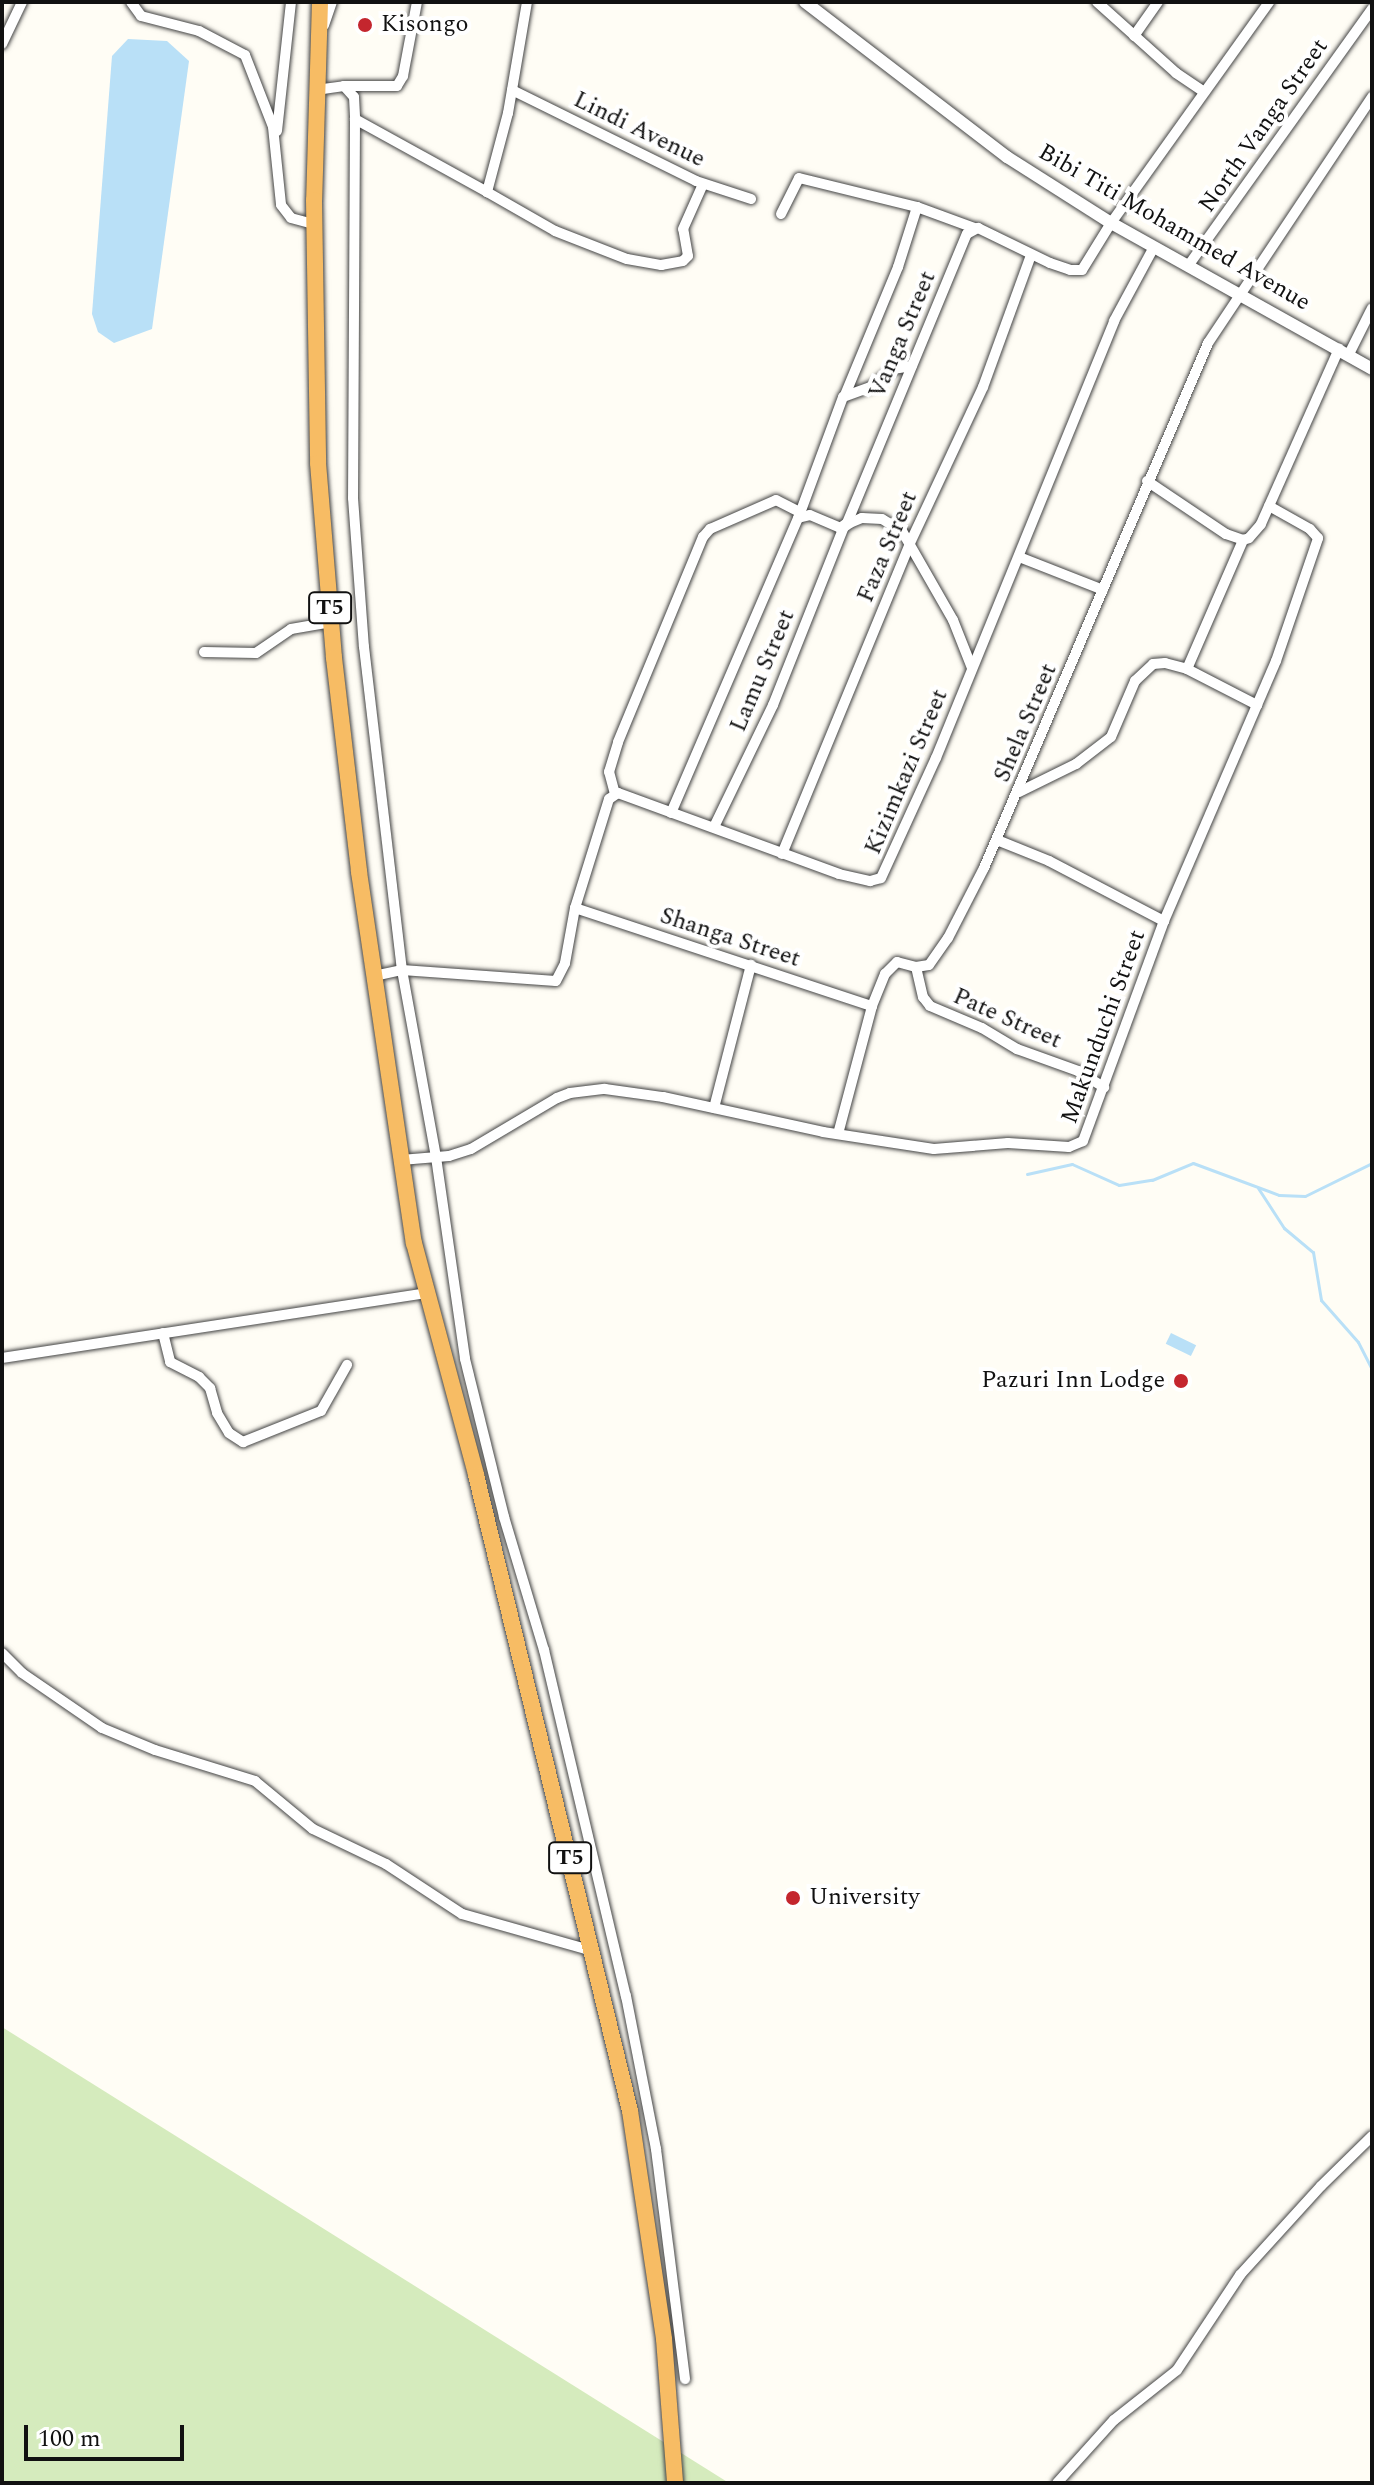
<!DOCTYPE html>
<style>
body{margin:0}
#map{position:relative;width:1374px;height:2485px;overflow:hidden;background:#fffdf5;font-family:Spectral,serif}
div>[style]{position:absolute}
.green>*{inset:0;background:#d5ebbd}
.water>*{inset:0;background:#b9e0f7;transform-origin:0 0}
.stream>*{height:3px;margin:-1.5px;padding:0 1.5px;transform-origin:1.5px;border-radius:1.5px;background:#b9e0f7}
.roads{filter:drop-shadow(0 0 2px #444) drop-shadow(0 0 2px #444)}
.minor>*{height:10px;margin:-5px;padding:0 5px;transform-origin:5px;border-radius:5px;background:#fff}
.tertiary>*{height:12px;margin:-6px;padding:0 6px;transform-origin:6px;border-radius:6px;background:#fff}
.trunk>*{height:16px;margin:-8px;padding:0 8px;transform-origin:8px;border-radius:8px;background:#f7bc64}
.dots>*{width:22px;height:22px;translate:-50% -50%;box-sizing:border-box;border:4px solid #fff;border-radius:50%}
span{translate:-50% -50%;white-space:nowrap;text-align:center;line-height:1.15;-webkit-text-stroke:8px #fff;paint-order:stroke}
.shield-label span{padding:2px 6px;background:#fff;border:2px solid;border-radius:6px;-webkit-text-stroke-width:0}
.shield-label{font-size:22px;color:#111;font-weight:700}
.poi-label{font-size:24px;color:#111}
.left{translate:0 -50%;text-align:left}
.right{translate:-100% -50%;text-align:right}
.street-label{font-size:24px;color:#111}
.frame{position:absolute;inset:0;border:4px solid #111;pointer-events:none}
.scale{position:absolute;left:24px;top:2425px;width:160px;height:36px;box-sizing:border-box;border:4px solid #111;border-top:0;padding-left:10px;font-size:24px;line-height:28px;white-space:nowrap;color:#111;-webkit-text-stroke:6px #fff;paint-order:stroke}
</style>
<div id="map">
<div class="green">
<div style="clip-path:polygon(2px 2027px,729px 2483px,2px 2483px)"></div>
</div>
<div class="water">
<div style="clip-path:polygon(128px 39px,167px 41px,189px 61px,152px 329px,114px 343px,98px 332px,92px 314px,112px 56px)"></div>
<div style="left:1171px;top:1333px;width:28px;height:12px;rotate:26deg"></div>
</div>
<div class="stream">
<div style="left:1027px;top:1174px;width:46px;rotate:-12.5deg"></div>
<div style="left:1072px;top:1164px;width:51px;rotate:24.1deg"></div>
<div style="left:1119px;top:1185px;width:33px;rotate:-9deg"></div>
<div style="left:1152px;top:1180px;width:44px;rotate:-22.5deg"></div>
<div style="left:1193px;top:1163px;width:92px;rotate:20.4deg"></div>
<div style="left:1279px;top:1195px;width:26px;rotate:2deg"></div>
<div style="left:1305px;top:1196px;width:75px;rotate:-26.2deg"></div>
<div style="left:1258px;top:1188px;width:48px;rotate:57deg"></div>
<div style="left:1284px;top:1228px;width:38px;rotate:40deg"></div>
<div style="left:1313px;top:1252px;width:49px;rotate:80.5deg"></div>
<div style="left:1321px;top:1300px;width:56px;rotate:48.6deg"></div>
<div style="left:1358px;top:1342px;width:31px;rotate:63deg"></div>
</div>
<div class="roads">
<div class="minor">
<div style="left:131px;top:2px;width:17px;rotate:54deg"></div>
<div style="left:141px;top:16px;width:60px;rotate:14.5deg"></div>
<div style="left:199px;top:31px;width:52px;rotate:27.6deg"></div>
<div style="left:245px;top:55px;width:77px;rotate:68.7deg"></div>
<div style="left:273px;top:127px;width:78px;rotate:84.1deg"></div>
<div style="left:281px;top:205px;width:16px;rotate:52deg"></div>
<div style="left:291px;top:218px;width:24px;rotate:15deg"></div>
<div style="left:527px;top:2px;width:113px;rotate:99.7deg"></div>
<div style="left:508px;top:113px;width:82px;rotate:104.9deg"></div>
<div style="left:487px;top:192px;width:78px;rotate:29.8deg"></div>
<div style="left:555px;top:231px;width:77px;rotate:21.3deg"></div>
<div style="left:627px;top:259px;width:35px;rotate:10deg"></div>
<div style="left:661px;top:265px;width:22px;rotate:-10deg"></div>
<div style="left:683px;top:261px;width:7px;rotate:-45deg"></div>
<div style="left:688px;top:256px;width:27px;rotate:-100deg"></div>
<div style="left:683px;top:229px;width:49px;rotate:-66deg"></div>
<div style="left:1097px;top:2px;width:106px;rotate:41.9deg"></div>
<div style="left:1176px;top:73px;width:34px;rotate:34deg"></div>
<div style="left:324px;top:25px;width:24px;rotate:-71deg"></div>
<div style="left:1134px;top:36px;width:42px;rotate:-54.8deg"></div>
<div style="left:2px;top:44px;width:47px;rotate:-64.5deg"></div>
<div style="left:344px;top:86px;width:15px;rotate:48deg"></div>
<div style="left:354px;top:97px;width:22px;rotate:87deg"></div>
<div style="left:355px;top:119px;width:379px;rotate:90.3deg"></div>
<div style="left:353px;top:498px;width:149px;rotate:85.8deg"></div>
<div style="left:364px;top:647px;width:325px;rotate:83.3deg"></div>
<div style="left:402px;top:970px;width:190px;rotate:79.7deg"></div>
<div style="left:436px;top:1157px;width:204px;rotate:81.8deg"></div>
<div style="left:465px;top:1359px;width:163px;rotate:76.1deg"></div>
<div style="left:504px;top:1517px;width:139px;rotate:73.3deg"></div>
<div style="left:544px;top:1650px;width:356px;rotate:76.7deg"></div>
<div style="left:626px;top:1996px;width:156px;rotate:78.9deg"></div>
<div style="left:656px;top:2149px;width:232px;rotate:82.8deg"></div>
<div style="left:316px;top:90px;width:28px;rotate:-8deg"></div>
<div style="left:344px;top:86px;width:53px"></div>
<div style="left:397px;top:86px;width:12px;rotate:-59deg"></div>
<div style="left:403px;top:76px;width:75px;rotate:-79.3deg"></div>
<div style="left:512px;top:90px;width:205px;rotate:26.3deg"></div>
<div style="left:696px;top:181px;width:58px;rotate:18.1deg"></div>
<div style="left:355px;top:119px;width:151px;rotate:28.9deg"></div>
<div style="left:277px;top:131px;width:130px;rotate:-83.8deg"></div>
<div style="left:781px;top:214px;width:40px;rotate:-63.4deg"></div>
<div style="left:799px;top:178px;width:122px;rotate:13.8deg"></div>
<div style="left:917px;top:207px;width:61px;rotate:20.2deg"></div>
<div style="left:1188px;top:266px;width:316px;rotate:-54.4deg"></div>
<div style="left:1349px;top:354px;width:51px;rotate:-63.4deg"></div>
<div style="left:845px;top:395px;width:139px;rotate:-67.5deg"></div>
<div style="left:898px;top:267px;width:63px;rotate:-72.4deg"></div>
<div style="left:1147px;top:481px;width:95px;rotate:33.9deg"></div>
<div style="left:1226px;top:534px;width:18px;rotate:19deg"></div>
<div style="left:1243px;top:540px;width:6px;rotate:-18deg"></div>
<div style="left:1249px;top:538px;width:18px;rotate:-49deg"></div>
<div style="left:1261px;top:524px;width:192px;rotate:-66deg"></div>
<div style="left:799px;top:516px;width:127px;rotate:-69.7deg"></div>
<div style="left:843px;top:397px;width:30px;rotate:-20deg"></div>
<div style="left:871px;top:387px;width:28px;rotate:-39deg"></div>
<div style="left:893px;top:369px;width:19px;rotate:-9deg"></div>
<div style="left:1019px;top:557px;width:90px;rotate:21.4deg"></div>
<div style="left:204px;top:652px;width:52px;rotate:1.1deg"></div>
<div style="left:256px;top:653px;width:42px;rotate:-34.4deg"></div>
<div style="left:291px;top:629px;width:41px;rotate:-9.9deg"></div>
<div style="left:1187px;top:669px;width:141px;rotate:-66.5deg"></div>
<div style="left:1019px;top:792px;width:64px;rotate:-26.2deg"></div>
<div style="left:1076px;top:764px;width:44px;rotate:-37.6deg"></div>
<div style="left:1111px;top:737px;width:61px;rotate:-66.8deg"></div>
<div style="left:1135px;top:681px;width:25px;rotate:-43deg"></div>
<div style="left:1153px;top:664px;width:12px;rotate:-5deg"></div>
<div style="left:1165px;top:663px;width:23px;rotate:15deg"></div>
<div style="left:1187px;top:669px;width:79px;rotate:27.2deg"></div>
<div style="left:615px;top:794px;width:23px;rotate:-105deg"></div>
<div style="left:609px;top:772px;width:31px;rotate:-73deg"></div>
<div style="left:618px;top:742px;width:222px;rotate:-67.5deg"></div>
<div style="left:703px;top:537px;width:11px;rotate:-49deg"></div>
<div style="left:710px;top:529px;width:72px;rotate:-23.7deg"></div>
<div style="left:776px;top:500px;width:27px;rotate:27deg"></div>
<div style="left:671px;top:813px;width:321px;rotate:-66.7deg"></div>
<div style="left:798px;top:518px;width:12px;rotate:-14deg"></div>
<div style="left:810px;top:515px;width:33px;rotate:23deg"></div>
<div style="left:840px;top:528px;width:9px;rotate:-36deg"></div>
<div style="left:847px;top:523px;width:313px;rotate:-67.5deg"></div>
<div style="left:967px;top:234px;width:13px;rotate:-29deg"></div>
<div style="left:978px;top:228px;width:80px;rotate:25.9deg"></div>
<div style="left:1050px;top:263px;width:21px;rotate:19deg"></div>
<div style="left:1070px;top:270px;width:12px"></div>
<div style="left:1082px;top:270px;width:55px;rotate:-58.3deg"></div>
<div style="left:1111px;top:223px;width:272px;rotate:-54.4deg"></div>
<div style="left:714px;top:827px;width:136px;rotate:-64.2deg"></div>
<div style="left:773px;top:705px;width:192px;rotate:-68.3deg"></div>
<div style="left:844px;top:527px;width:7px;rotate:-34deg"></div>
<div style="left:850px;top:523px;width:13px;rotate:-23deg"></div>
<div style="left:862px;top:518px;width:20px;rotate:3deg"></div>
<div style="left:882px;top:519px;width:23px;rotate:31deg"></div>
<div style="left:902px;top:531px;width:103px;rotate:60.2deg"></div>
<div style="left:953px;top:620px;width:52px;rotate:68.4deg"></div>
<div style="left:997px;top:840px;width:56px;rotate:22deg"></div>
<div style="left:1049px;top:861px;width:130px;rotate:27.6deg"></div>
<div style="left:782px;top:854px;width:336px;rotate:-67.6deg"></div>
<div style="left:910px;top:543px;width:172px;rotate:-64.9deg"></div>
<div style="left:983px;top:387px;width:140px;rotate:-70deg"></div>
<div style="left:575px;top:908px;width:313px;rotate:18.3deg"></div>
<div style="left:916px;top:967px;width:31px;rotate:77deg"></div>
<div style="left:923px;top:997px;width:11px;rotate:52deg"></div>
<div style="left:930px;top:1006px;width:56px;rotate:22.9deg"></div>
<div style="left:982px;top:1028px;width:41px;rotate:31deg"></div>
<div style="left:1017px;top:1049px;width:65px;rotate:19.8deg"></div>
<div style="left:1078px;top:1071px;width:31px;rotate:32deg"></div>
<div style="left:374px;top:976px;width:29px;rotate:-12deg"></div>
<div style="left:402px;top:970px;width:154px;rotate:4.1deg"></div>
<div style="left:556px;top:981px;width:20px;rotate:-63deg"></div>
<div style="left:565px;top:963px;width:56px;rotate:-79.7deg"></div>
<div style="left:575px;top:908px;width:114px;rotate:-72.7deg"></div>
<div style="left:609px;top:799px;width:11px;rotate:-34deg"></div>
<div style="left:618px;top:793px;width:235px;rotate:20.1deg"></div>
<div style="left:839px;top:874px;width:32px;rotate:13deg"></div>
<div style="left:870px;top:881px;width:11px;rotate:-15deg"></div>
<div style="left:881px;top:878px;width:132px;rotate:-65.4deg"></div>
<div style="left:936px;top:758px;width:472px;rotate:-67.8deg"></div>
<div style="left:1114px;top:321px;width:84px;rotate:-61.6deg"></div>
<div style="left:714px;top:1108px;width:148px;rotate:-75.5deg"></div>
<div style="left:838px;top:1134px;width:132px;rotate:-75.1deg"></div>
<div style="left:872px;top:1006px;width:35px;rotate:-68deg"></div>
<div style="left:885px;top:974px;width:17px;rotate:-45deg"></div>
<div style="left:897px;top:962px;width:20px;rotate:15deg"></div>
<div style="left:916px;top:967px;width:13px;rotate:-9deg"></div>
<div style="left:929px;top:965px;width:33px;rotate:-55deg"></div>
<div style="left:948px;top:938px;width:79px;rotate:-62.8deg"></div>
<div style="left:984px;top:868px;width:571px;rotate:-66.89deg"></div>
<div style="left:1208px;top:343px;width:296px;rotate:-56.3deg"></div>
<div style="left:401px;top:1160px;width:48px;rotate:-4.8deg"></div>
<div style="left:449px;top:1156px;width:23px;rotate:-18deg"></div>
<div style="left:471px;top:1149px;width:100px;rotate:-30.7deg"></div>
<div style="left:557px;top:1098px;width:14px;rotate:-21deg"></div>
<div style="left:570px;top:1093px;width:35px;rotate:-7deg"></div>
<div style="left:605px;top:1089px;width:59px;rotate:7.9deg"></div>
<div style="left:663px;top:1097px;width:164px;rotate:12.3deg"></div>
<div style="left:823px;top:1132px;width:112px;rotate:8.7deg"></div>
<div style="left:934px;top:1149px;width:74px;rotate:-4.6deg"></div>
<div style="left:1008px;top:1143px;width:61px;rotate:3.8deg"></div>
<div style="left:1069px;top:1147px;width:15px;rotate:-23deg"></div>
<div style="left:1083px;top:1141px;width:234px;rotate:-69.8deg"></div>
<div style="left:1164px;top:921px;width:283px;rotate:-66.7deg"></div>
<div style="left:1276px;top:661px;width:130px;rotate:-71.1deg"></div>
<div style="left:1318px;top:538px;width:12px;rotate:-132deg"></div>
<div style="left:1310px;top:529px;width:47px;rotate:-150.7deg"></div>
<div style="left:163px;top:1333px;width:30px;rotate:76deg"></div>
<div style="left:170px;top:1362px;width:33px;rotate:27deg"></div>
<div style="left:199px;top:1377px;width:16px;rotate:45deg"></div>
<div style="left:210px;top:1388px;width:26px;rotate:74deg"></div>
<div style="left:217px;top:1413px;width:23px;rotate:59deg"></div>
<div style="left:229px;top:1433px;width:17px;rotate:33deg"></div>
<div style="left:243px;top:1442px;width:84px;rotate:-21.7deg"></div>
<div style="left:321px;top:1411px;width:53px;rotate:-60.5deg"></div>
<div style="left:2px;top:1358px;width:429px;rotate:-8.7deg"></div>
<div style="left:2px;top:1653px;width:28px;rotate:45deg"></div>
<div style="left:22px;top:1673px;width:97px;rotate:34.5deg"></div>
<div style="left:102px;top:1728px;width:57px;rotate:22.5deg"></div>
<div style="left:155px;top:1750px;width:105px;rotate:17.2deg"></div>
<div style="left:255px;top:1781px;width:75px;rotate:39.6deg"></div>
<div style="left:313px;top:1829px;width:81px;rotate:25.6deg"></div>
<div style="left:386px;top:1864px;width:91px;rotate:33.3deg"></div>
<div style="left:462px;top:1914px;width:136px;rotate:15.8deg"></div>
<div style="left:1057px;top:2483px;width:85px;rotate:-47.9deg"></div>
<div style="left:1114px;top:2420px;width:80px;rotate:-38.4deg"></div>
<div style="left:1177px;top:2370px;width:114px;rotate:-56.4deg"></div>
<div style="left:1240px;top:2275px;width:120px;rotate:-47.7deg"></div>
<div style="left:1321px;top:2186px;width:71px;rotate:-44.4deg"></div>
</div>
<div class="tertiary">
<div style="left:805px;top:2px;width:255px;rotate:37.5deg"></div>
<div style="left:1007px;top:157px;width:123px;rotate:32.4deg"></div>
<div style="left:1111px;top:223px;width:299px;rotate:29.2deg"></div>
</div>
<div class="trunk">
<div style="left:320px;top:2px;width:198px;rotate:91.7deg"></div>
<div style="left:314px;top:200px;width:263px;rotate:89.1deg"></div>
<div style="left:318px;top:463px;width:196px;rotate:85.3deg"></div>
<div style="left:334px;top:658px;width:215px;rotate:83.3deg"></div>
<div style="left:359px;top:872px;width:375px;rotate:81.6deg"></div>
<div style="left:414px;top:1243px;width:240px;rotate:75deg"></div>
<div style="left:476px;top:1475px;width:654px;rotate:76.39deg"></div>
<div style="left:630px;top:2111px;width:231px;rotate:81.5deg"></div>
<div style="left:664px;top:2339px;width:144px;rotate:85.6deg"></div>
</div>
</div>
<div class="dots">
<div style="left:365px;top:25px;background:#c4262e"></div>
<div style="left:1181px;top:1381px;background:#c4262e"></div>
<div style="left:793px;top:1898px;background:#c4262e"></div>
</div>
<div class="shield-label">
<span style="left:330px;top:608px">T5</span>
<span style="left:570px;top:1858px">T5</span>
</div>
<div class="poi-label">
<span class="left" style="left:381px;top:25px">Kisongo</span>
<span class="right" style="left:1165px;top:1381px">Pazuri Inn Lodge</span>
<span class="left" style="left:809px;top:1898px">University</span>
</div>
<div class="street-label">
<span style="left:1264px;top:126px;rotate:-55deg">North Vanga Street</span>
<span style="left:639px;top:130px;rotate:26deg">Lindi Avenue</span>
<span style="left:1174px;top:228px;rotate:30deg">Bibi Titi Mohammed Avenue</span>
<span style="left:903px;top:335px;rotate:-67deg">Vanga Street</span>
<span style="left:888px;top:547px;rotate:-67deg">Faza Street</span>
<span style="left:763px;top:671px;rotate:-67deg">Lamu Street</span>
<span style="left:1026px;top:723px;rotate:-67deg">Shela Street</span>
<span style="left:907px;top:772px;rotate:-67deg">Kizimkazi Street</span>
<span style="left:730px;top:938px;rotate:18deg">Shanga Street</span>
<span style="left:1007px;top:1019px;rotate:24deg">Pate Street</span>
<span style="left:1104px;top:1027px;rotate:-70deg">Makunduchi Street</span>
</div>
<div class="frame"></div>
<div class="scale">100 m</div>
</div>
